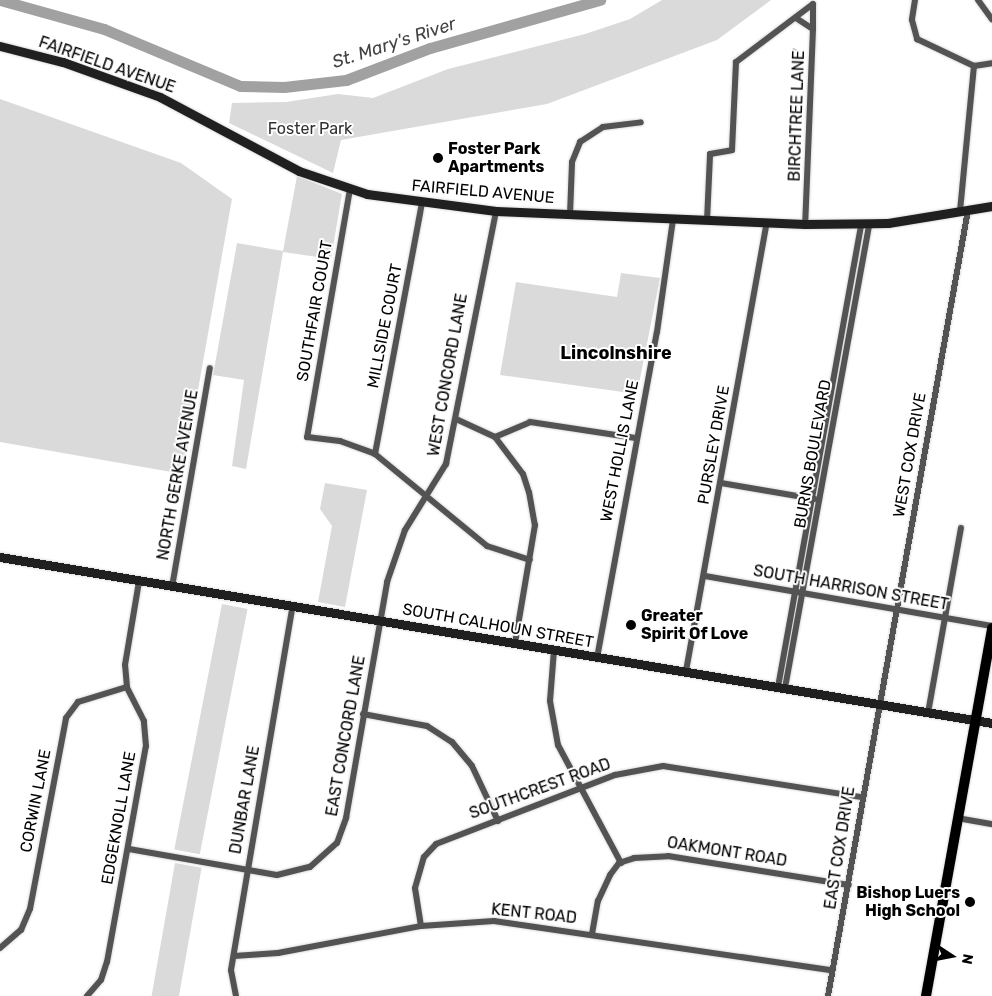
<!DOCTYPE html>
<style>
body{margin:0}
#map{position:relative;width:992px;height:996px;overflow:hidden;background:#fff;font-family:Rubik,sans-serif}
div>[style]{position:absolute}
.green>*{inset:0;background:#dadada;transform-origin:0 0}
.water>*{inset:0;background:#a1a1a1}
.river>*{height:11px;margin:-5.5px;padding:0 5.5px;transform-origin:5.5px;border-radius:5.5px;background:#a1a1a1}
.roads{filter:drop-shadow(0 0 1px #dbdbdb) drop-shadow(0 0 1px #dbdbdb)}
.street>*{height:6px;margin:-3px;padding:0 3px;transform-origin:3px;border-radius:3px;background:#535353}
.secondary>*{height:9px;margin:-4.5px;padding:0 4.5px;transform-origin:4.5px;border-radius:4.5px;background:#202020}
.primary>*{height:10px;margin:-5px;padding:0 5px;transform-origin:5px;border-radius:5px;background:#000}
.dots>*{width:14px;height:14px;translate:-50% -50%;box-sizing:border-box;border:2px solid #fff;border-radius:50%}
span{translate:-50% -50%;white-space:nowrap;text-align:center;line-height:1.15;-webkit-text-stroke:4px #fff;paint-order:stroke}
.street-label{font-size:16px;color:#000}
.park-label{font-size:16px;color:#313131}
.poi-label{font-size:16px;color:#000;font-weight:700}
.left{translate:0 -50%;text-align:left}
.right{translate:-100% -50%;text-align:right}
.water-label{font-size:18px;color:#424242;font-style:italic}
.neighbourhood-label{font-size:18px;color:#000;font-weight:700}
.north{position:absolute;left:927px;top:931px;width:50px;height:50px;-webkit-text-stroke:4px #fff;paint-order:stroke;rotate:101deg;font-size:14px;font-weight:700;line-height:20px;text-align:center;color:#000}
.north::after{content:'';display:block;margin:auto;width:18px;height:22px;background:#000;clip-path:polygon(50% 0,100% 100%,50% 72%,0 100%)}
</style>
<div id="map">
<div class="green">
<div style="clip-path:polygon(662px 0,771px 0,717px 40px,547px 104px,341px 140px,333px 173px,229px 123px,232px 103px,286px 102px,338px 94px,373px 98px,448px 69px,585px 34px,630px 19px)"></div>
<div style="clip-path:polygon(0 99px,181px 163px,232px 199px,183px 474px,0 442px)"></div>
<div style="clip-path:polygon(297px 176px,342px 194px,331px 259px,283px 252px,246px 469px,232px 466px,244px 380px,213px 375px,237px 243px,283px 251px)"></div>
<div style="clip-path:polygon(621px 273px,660px 278px,637px 394px,500px 375px,516px 282px,617px 297px)"></div>
<div style="clip-path:polygon(325px 483px,367px 490px,345px 607px,318px 602px,332px 526px,320px 509px)"></div>
<div style="left:222px;top:604px;width:26px;height:250px;rotate:11deg"></div>
<div style="left:175px;top:863px;width:27px;height:135px;rotate:10deg"></div>
</div>
<div class="water">
<div style="clip-path:polygon(793px 48px,800px 51px,800px 65px,791px 53px)"></div>
</div>
<div class="river">
<div style="left:0;top:0;width:108px;rotate:15.6deg"></div>
<div style="left:104px;top:29px;width:147px;rotate:22.7deg"></div>
<div style="left:240px;top:86px;width:44px;rotate:1.3deg"></div>
<div style="left:284px;top:87px;width:62px;rotate:-6.4deg"></div>
<div style="left:346px;top:80px;width:90px;rotate:-20.9deg"></div>
<div style="left:430px;top:48px;width:177px;rotate:-15.8deg"></div>
</div>
<div class="roads">
<div class="street">
<div style="left:915px;top:0;width:20px;rotate:99deg"></div>
<div style="left:912px;top:20px;width:20px;rotate:75deg"></div>
<div style="left:917px;top:39px;width:63px;rotate:25.3deg"></div>
<div style="left:974px;top:66px;width:18px;rotate:-9deg"></div>
<div style="left:978px;top:0;width:24px;rotate:54deg"></div>
<div style="left:796px;top:18px;width:20px;rotate:33deg"></div>
<div style="left:813px;top:29px;width:195px;rotate:92.3deg"></div>
<div style="left:813px;top:29px;width:25px;rotate:-90deg"></div>
<div style="left:350px;top:189px;width:252px;rotate:99.8deg"></div>
<div style="left:307px;top:437px;width:33px;rotate:7deg"></div>
<div style="left:340px;top:441px;width:37px;rotate:20deg"></div>
<div style="left:375px;top:454px;width:145px;rotate:39.4deg"></div>
<div style="left:487px;top:546px;width:45px;rotate:18deg"></div>
<div style="left:960px;top:211px;width:146px;rotate:-84.5deg"></div>
<div style="left:570px;top:215px;width:53px;rotate:-87.8deg"></div>
<div style="left:572px;top:162px;width:22px;rotate:-68deg"></div>
<div style="left:580px;top:142px;width:27px;rotate:-33deg"></div>
<div style="left:603px;top:127px;width:38px;rotate:-7deg"></div>
<div style="left:707px;top:221px;width:67px;rotate:-87.4deg"></div>
<div style="left:710px;top:154px;width:22px;rotate:-10deg"></div>
<div style="left:732px;top:150px;width:88px;rotate:-87.4deg"></div>
<div style="left:736px;top:62px;width:96px;rotate:-37deg"></div>
<div style="left:456px;top:419px;width:43px;rotate:24.8deg"></div>
<div style="left:495px;top:437px;width:46px;rotate:52.9deg"></div>
<div style="left:523px;top:474px;width:19px;rotate:72deg"></div>
<div style="left:529px;top:492px;width:34px;rotate:80deg"></div>
<div style="left:535px;top:525px;width:120px;rotate:99.6deg"></div>
<div style="left:495px;top:437px;width:38px;rotate:-23deg"></div>
<div style="left:530px;top:422px;width:107px;rotate:8.6deg"></div>
<div style="left:375px;top:454px;width:256px;rotate:-79.4deg"></div>
<div style="left:721px;top:483px;width:95px;rotate:9.7deg"></div>
<div style="left:705px;top:576px;width:291px;rotate:9.9deg"></div>
<div style="left:172px;top:587px;width:222px;rotate:-80.2deg"></div>
<div style="left:554px;top:650px;width:51px;rotate:94.5deg"></div>
<div style="left:550px;top:701px;width:45px;rotate:79.7deg"></div>
<div style="left:558px;top:745px;width:134px;rotate:61.9deg"></div>
<div style="left:597px;top:658px;width:331px;rotate:-79.6deg"></div>
<div style="left:657px;top:332px;width:114px;rotate:-81.9deg"></div>
<div style="left:686px;top:671px;width:455px;rotate:-79.8deg"></div>
<div style="left:778px;top:687px;width:470px;rotate:-79.8deg"></div>
<div style="left:785px;top:688px;width:472px;rotate:-79.7deg"></div>
<div style="left:928px;top:713px;width:188px;rotate:-79.9deg"></div>
<div style="left:363px;top:714px;width:65px;rotate:10.6deg"></div>
<div style="left:427px;top:726px;width:30px;rotate:33deg"></div>
<div style="left:452px;top:742px;width:31px;rotate:50deg"></div>
<div style="left:472px;top:766px;width:61px;rotate:64.7deg"></div>
<div style="left:957px;top:818px;width:36px;rotate:10deg"></div>
<div style="left:129px;top:849px;width:150px;rotate:10deg"></div>
<div style="left:277px;top:875px;width:34px;rotate:-14deg"></div>
<div style="left:310px;top:867px;width:36px;rotate:-42deg"></div>
<div style="left:337px;top:843px;width:27px;rotate:-70deg"></div>
<div style="left:346px;top:818px;width:240px;rotate:-80.1deg"></div>
<div style="left:387px;top:582px;width:55px;rotate:-70.9deg"></div>
<div style="left:405px;top:530px;width:78px;rotate:-58.2deg"></div>
<div style="left:446px;top:464px;width:258px;rotate:-78.8deg"></div>
<div style="left:421px;top:926px;width:38px;rotate:-99deg"></div>
<div style="left:415px;top:888px;width:32px;rotate:-74deg"></div>
<div style="left:424px;top:857px;width:18px;rotate:-47deg"></div>
<div style="left:436px;top:844px;width:192px;rotate:-21.1deg"></div>
<div style="left:615px;top:775px;width:49px;rotate:-10.6deg"></div>
<div style="left:663px;top:766px;width:201px;rotate:8.9deg"></div>
<div style="left:592px;top:934px;width:34px;rotate:-80deg"></div>
<div style="left:598px;top:901px;width:29px;rotate:-65deg"></div>
<div style="left:610px;top:875px;width:15px;rotate:-53deg"></div>
<div style="left:619px;top:863px;width:16px;rotate:-18deg"></div>
<div style="left:634px;top:858px;width:34px;rotate:-3deg"></div>
<div style="left:668px;top:856px;width:183px;rotate:9.1deg"></div>
<div style="left:0;top:948px;width:28px;rotate:-41deg"></div>
<div style="left:21px;top:930px;width:23px;rotate:-67deg"></div>
<div style="left:30px;top:909px;width:194px;rotate:-79.3deg"></div>
<div style="left:66px;top:718px;width:20px;rotate:-53deg"></div>
<div style="left:78px;top:702px;width:51px;rotate:-17deg"></div>
<div style="left:234px;top:956px;width:44px;rotate:-3.9deg"></div>
<div style="left:278px;top:953px;width:146px;rotate:-10.7deg"></div>
<div style="left:421px;top:926px;width:73px;rotate:-3.9deg"></div>
<div style="left:494px;top:921px;width:341px;rotate:8.3deg"></div>
<div style="left:87px;top:996px;width:21px;rotate:-49deg"></div>
<div style="left:101px;top:980px;width:19px;rotate:-72deg"></div>
<div style="left:107px;top:962px;width:219px;rotate:-79.8deg"></div>
<div style="left:146px;top:746px;width:25px;rotate:-95deg"></div>
<div style="left:144px;top:721px;width:38px;rotate:-117deg"></div>
<div style="left:127px;top:687px;width:22px;rotate:-95deg"></div>
<div style="left:125px;top:665px;width:85px;rotate:-80.5deg"></div>
<div style="left:236px;top:996px;width:26px;rotate:-101deg"></div>
<div style="left:231px;top:970px;width:366px;rotate:-80.4deg"></div>
<div style="left:828px;top:996px;width:798px;rotate:-79.9deg"></div>
</div>
<div class="secondary">
<div style="left:0;top:46px;width:65px;rotate:14.3deg"></div>
<div style="left:63px;top:62px;width:103px;rotate:19.8deg"></div>
<div style="left:160px;top:97px;width:157px;rotate:28deg"></div>
<div style="left:299px;top:171px;width:72px;rotate:18.7deg"></div>
<div style="left:367px;top:194px;width:130px;rotate:7.5deg"></div>
<div style="left:496px;top:211px;width:309px;rotate:2.4deg"></div>
<div style="left:805px;top:224px;width:83px;rotate:-0.7deg"></div>
<div style="left:888px;top:223px;width:105px;rotate:-9.3deg"></div>
<div style="left:0;top:557px;width:1006px;rotate:9.5deg"></div>
</div>
<div class="primary">
<div style="left:926px;top:996px;width:374px;rotate:-79.8deg"></div>
</div>
</div>
<div class="dots">
<div style="left:438px;top:158px;background:#000"></div>
<div style="left:631px;top:625px;background:#000"></div>
<div style="left:970px;top:902px;background:#000"></div>
</div>
<div class="street-label">
<span style="left:107px;top:65px;rotate:19deg">FAIRFIELD AVENUE</span>
<span style="left:797px;top:116px;rotate:-88deg">BIRCHTREE LANE</span>
<span style="left:483px;top:192px;rotate:5deg">FAIRFIELD AVENUE</span>
<span style="left:315px;top:311px;rotate:-80deg">SOUTHFAIR COURT</span>
<span style="left:385px;top:326px;rotate:-79deg">MILLSIDE COURT</span>
<span style="left:448px;top:375px;rotate:-80deg">WEST CONCORD LANE</span>
<span style="left:714px;top:445px;rotate:-80deg">PURSLEY DRIVE</span>
<span style="left:620px;top:451px;rotate:-79deg">WEST HOLLIS LANE</span>
<span style="left:813px;top:454px;rotate:-80deg">BURNS BOULEVARD</span>
<span style="left:910px;top:455px;rotate:-80deg">WEST COX DRIVE</span>
<span style="left:178px;top:475px;rotate:-80deg">NORTH GERKE AVENUE</span>
<span style="left:851px;top:588px;rotate:10deg">SOUTH HARRISON STREET</span>
<span style="left:498px;top:626px;rotate:10deg">SOUTH CALHOUN STREET</span>
<span style="left:346px;top:736px;rotate:-80deg">EAST CONCORD LANE</span>
<span style="left:540px;top:789px;rotate:-20deg">SOUTHCREST ROAD</span>
<span style="left:245px;top:800px;rotate:-80deg">DUNBAR LANE</span>
<span style="left:36px;top:801px;rotate:-79deg">CORWIN LANE</span>
<span style="left:119px;top:818px;rotate:-80deg">EDGEKNOLL LANE</span>
<span style="left:840px;top:848px;rotate:-81deg">EAST COX DRIVE</span>
<span style="left:727px;top:852px;rotate:9deg">OAKMONT ROAD</span>
<span style="left:534px;top:914px;rotate:6deg">KENT ROAD</span>
</div>
<div class="park-label">
<span style="left:310px;top:129px">Foster Park</span>
</div>
<div class="poi-label">
<span class="left" style="left:448px;top:158px">Foster Park<br>Apartments</span>
<span class="left" style="left:641px;top:625px">Greater<br>Spirit Of Love</span>
<span class="right" style="left:960px;top:902px">Bishop Luers<br>High School</span>
</div>
<div class="water-label">
<span style="left:394px;top:43px;rotate:-18deg">St. Mary's River</span>
</div>
<div class="neighbourhood-label">
<span style="left:616px;top:353px">Lincolnshire</span>
</div>
<div class="north">N</div>
</div>
